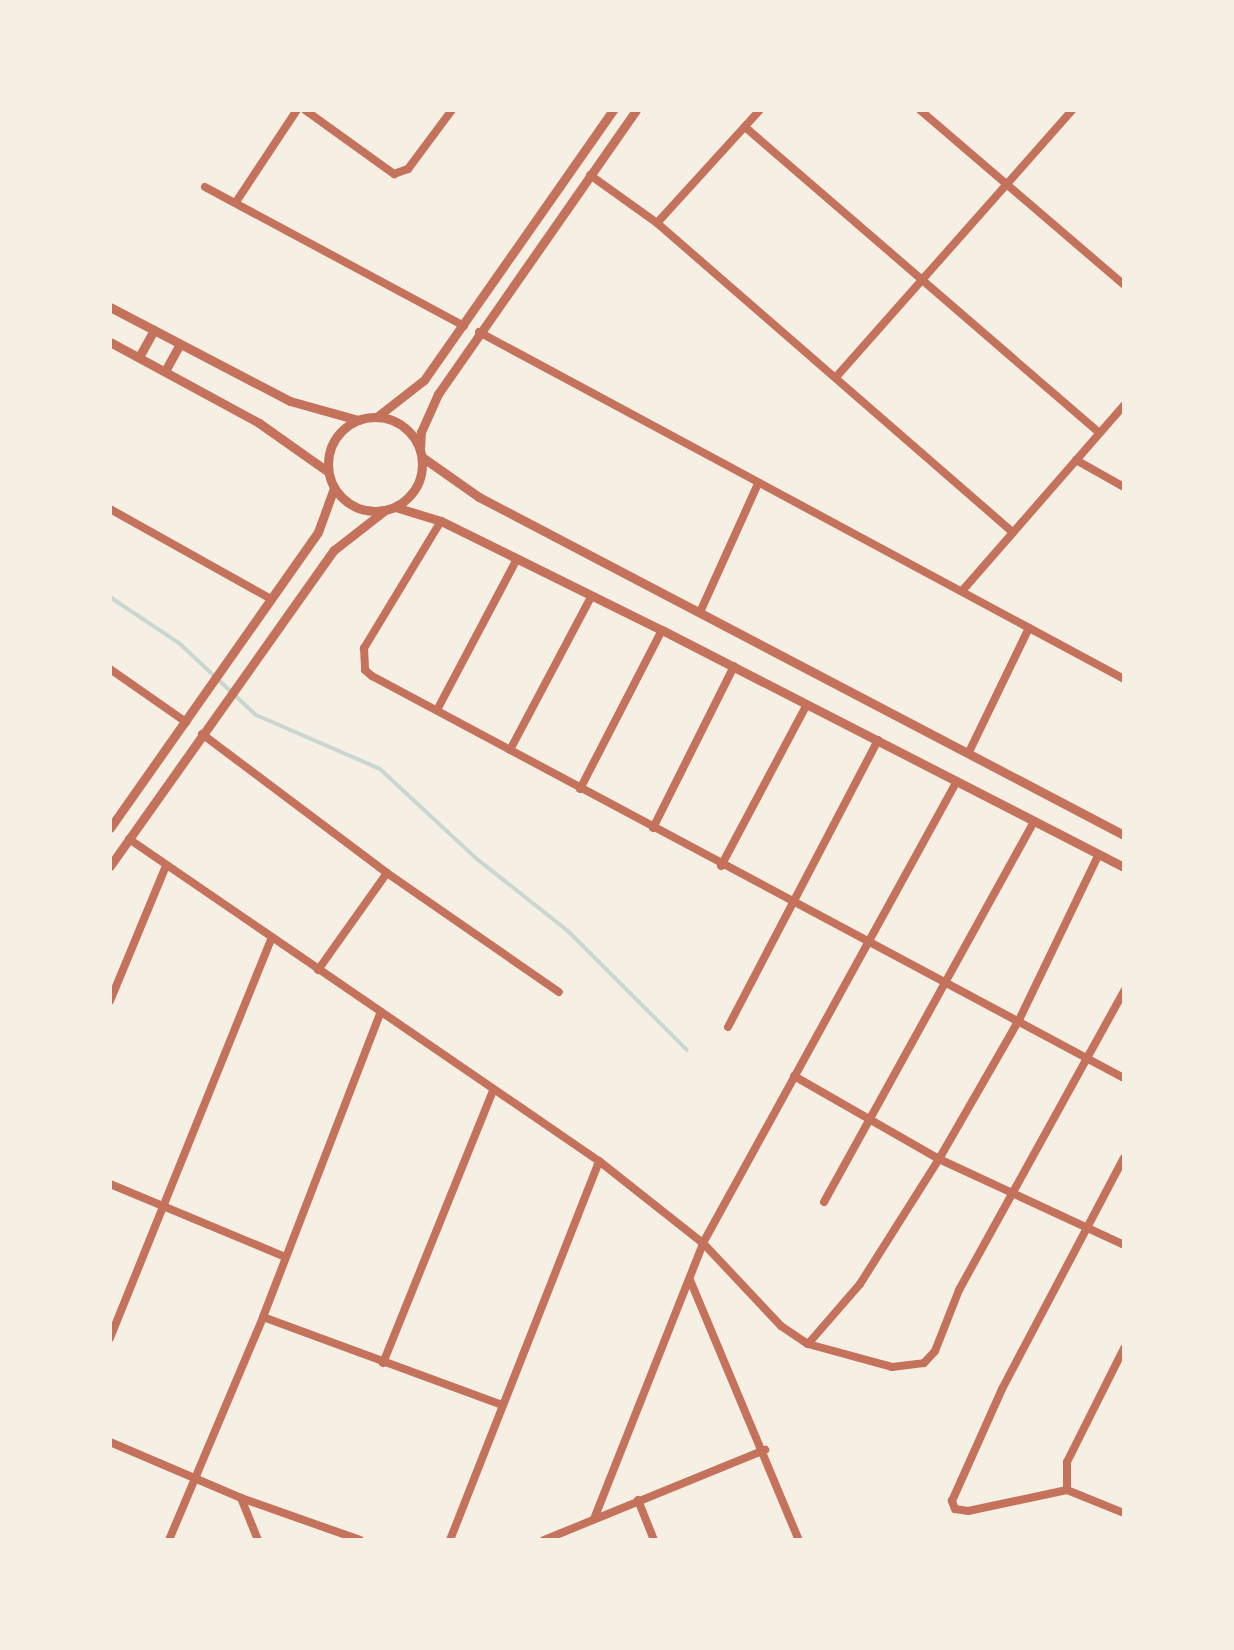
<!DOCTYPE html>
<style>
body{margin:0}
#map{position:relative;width:1234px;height:1650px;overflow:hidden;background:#f6efe4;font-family:"Alegreya Sans",sans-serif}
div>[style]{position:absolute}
.stream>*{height:4px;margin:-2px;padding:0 2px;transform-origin:2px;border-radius:2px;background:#c9d6d2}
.minor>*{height:8px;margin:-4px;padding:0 4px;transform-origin:4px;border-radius:4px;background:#c5725c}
.tertiary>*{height:9px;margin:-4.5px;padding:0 4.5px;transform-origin:4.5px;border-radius:4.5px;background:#c5725c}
.tertiary>.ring{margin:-4.5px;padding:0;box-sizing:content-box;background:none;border:9px solid #c5725c;border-radius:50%}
span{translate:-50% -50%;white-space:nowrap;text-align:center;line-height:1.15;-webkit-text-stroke:7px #f6efe4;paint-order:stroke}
.frame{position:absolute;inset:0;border:112px solid #f6efe4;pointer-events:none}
</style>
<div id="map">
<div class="stream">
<div style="left:110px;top:597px;width:83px;rotate:33.7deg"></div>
<div style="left:179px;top:643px;width:105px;rotate:43.1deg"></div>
<div style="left:256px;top:715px;width:135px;rotate:23.5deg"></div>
<div style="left:380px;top:769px;width:132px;rotate:42.9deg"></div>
<div style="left:477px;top:859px;width:116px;rotate:38.4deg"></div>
<div style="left:568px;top:931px;width:168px;rotate:45deg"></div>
</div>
<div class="minor">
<div style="left:305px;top:110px;width:110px;rotate:35.7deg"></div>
<div style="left:394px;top:174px;width:15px;rotate:-20deg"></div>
<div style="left:408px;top:169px;width:74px;rotate:-53.3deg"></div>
<div style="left:920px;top:110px;width:269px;rotate:40.6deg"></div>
<div style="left:745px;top:127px;width:468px;rotate:40.8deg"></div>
<div style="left:590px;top:175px;width:82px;rotate:35.6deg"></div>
<div style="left:657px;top:223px;width:469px;rotate:41deg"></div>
<div style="left:205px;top:187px;width:294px;rotate:28.2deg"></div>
<div style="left:236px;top:202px;width:110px;rotate:-56.5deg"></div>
<div style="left:657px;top:223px;width:153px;rotate:-47.7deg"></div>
<div style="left:479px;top:332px;width:732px;rotate:28.28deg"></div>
<div style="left:837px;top:376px;width:355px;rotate:-48.5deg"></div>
<div style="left:1076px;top:460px;width:55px;rotate:29.4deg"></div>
<div style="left:110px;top:509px;width:184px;rotate:29.2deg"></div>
<div style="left:441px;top:521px;width:149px;rotate:121.2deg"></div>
<div style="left:364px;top:648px;width:22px;rotate:87deg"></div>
<div style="left:365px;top:670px;width:9px;rotate:41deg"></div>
<div style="left:372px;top:676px;width:853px;rotate:28.13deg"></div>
<div style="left:962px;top:591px;width:247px;rotate:-48.9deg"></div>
<div style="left:701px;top:610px;width:138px;rotate:-65.7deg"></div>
<div style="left:110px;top:669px;width:93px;rotate:34.9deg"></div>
<div style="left:437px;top:710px;width:171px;rotate:-62.1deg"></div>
<div style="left:202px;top:734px;width:231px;rotate:36.9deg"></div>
<div style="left:387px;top:873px;width:209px;rotate:34.7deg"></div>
<div style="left:510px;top:750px;width:173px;rotate:-62.1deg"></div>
<div style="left:969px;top:752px;width:138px;rotate:-64.2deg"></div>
<div style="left:580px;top:789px;width:179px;rotate:-62.7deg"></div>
<div style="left:653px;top:828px;width:181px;rotate:-63.4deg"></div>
<div style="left:129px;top:839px;width:570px;rotate:34.42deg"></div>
<div style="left:599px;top:1161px;width:132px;rotate:38.3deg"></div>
<div style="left:703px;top:1243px;width:114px;rotate:46.8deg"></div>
<div style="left:781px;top:1326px;width:32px;rotate:34deg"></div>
<div style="left:808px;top:1344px;width:87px;rotate:15.3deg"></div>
<div style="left:892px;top:1367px;width:32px;rotate:-7deg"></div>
<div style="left:924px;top:1363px;width:16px;rotate:-47deg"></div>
<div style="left:935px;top:1351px;width:66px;rotate:-68.5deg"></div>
<div style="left:959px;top:1290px;width:342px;rotate:-61.1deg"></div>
<div style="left:721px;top:866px;width:183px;rotate:-62deg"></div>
<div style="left:318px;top:970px;width:119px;rotate:-54.6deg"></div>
<div style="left:110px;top:1001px;width:146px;rotate:-67.5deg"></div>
<div style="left:728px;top:1027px;width:324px;rotate:-62.4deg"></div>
<div style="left:794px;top:1076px;width:167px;rotate:29.8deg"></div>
<div style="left:939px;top:1159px;width:204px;rotate:24.9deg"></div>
<div style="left:110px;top:1184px;width:187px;rotate:22.6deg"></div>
<div style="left:824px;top:1202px;width:435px;rotate:-61.1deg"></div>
<div style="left:690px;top:1280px;width:282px;rotate:67.3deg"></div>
<div style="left:263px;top:1317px;width:252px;rotate:20.2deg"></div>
<div style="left:110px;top:1338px;width:432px;rotate:-68deg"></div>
<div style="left:808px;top:1344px;width:79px;rotate:-49.1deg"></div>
<div style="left:860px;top:1284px;width:148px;rotate:-57.7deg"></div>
<div style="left:939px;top:1159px;width:160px;rotate:-60.1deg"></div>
<div style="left:1019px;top:1020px;width:184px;rotate:-64.3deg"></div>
<div style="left:383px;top:1363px;width:293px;rotate:-68deg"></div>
<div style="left:110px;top:1442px;width:142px;rotate:23.1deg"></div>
<div style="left:241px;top:1498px;width:126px;rotate:19.4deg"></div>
<div style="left:1067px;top:1490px;width:101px;rotate:168deg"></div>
<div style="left:968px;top:1511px;width:13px;rotate:-171deg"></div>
<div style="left:955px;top:1509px;width:9px;rotate:-111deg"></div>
<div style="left:952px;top:1501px;width:123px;rotate:-65.9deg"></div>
<div style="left:1002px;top:1389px;width:261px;rotate:-62.2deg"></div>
<div style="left:1067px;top:1490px;width:28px;rotate:-90deg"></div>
<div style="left:1067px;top:1462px;width:127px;rotate:-63.4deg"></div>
<div style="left:1067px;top:1490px;width:61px;rotate:22deg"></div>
<div style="left:241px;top:1498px;width:45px;rotate:68deg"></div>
<div style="left:638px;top:1500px;width:43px;rotate:68.2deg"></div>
<div style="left:594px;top:1519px;width:297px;rotate:-68.4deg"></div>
<div style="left:703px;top:1243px;width:527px;rotate:-61.2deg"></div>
<div style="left:169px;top:1540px;width:242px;rotate:-67.1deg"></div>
<div style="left:263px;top:1317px;width:326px;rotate:-68.9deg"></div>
<div style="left:450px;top:1540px;width:407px;rotate:-68.5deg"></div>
<div style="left:544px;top:1540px;width:239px;rotate:-22.2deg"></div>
</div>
<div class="tertiary">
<div style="left:110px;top:307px;width:203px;rotate:27.6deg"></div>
<div style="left:290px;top:401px;width:71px;rotate:15.6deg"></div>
<div style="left:110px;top:342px;width:170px;rotate:28.5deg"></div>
<div style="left:259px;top:423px;width:83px;rotate:35.2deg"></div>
<div style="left:139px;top:357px;width:31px;rotate:-61deg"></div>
<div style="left:165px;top:371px;width:31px;rotate:-61deg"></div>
<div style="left:378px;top:416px;width:58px;rotate:-38deg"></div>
<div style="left:424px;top:380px;width:330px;rotate:-55deg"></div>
<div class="ring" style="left:328px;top:417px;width:85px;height:85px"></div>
<div style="left:420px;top:449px;width:17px;rotate:-87deg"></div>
<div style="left:421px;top:432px;width:42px;rotate:-65.9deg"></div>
<div style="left:438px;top:394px;width:346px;rotate:-55.1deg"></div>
<div style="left:422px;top:457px;width:70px;rotate:35.1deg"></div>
<div style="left:479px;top:497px;width:728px;rotate:27.66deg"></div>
<div style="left:395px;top:507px;width:48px;rotate:16.9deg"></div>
<div style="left:441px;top:521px;width:246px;rotate:26.3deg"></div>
<div style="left:662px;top:630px;width:519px;rotate:27.16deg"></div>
<div style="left:110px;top:828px;width:362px;rotate:-54.9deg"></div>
<div style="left:318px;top:532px;width:47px;rotate:-70deg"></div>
<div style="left:110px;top:866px;width:387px;rotate:-54.7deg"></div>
<div style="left:334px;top:550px;width:63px;rotate:-38deg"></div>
</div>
<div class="frame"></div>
</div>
